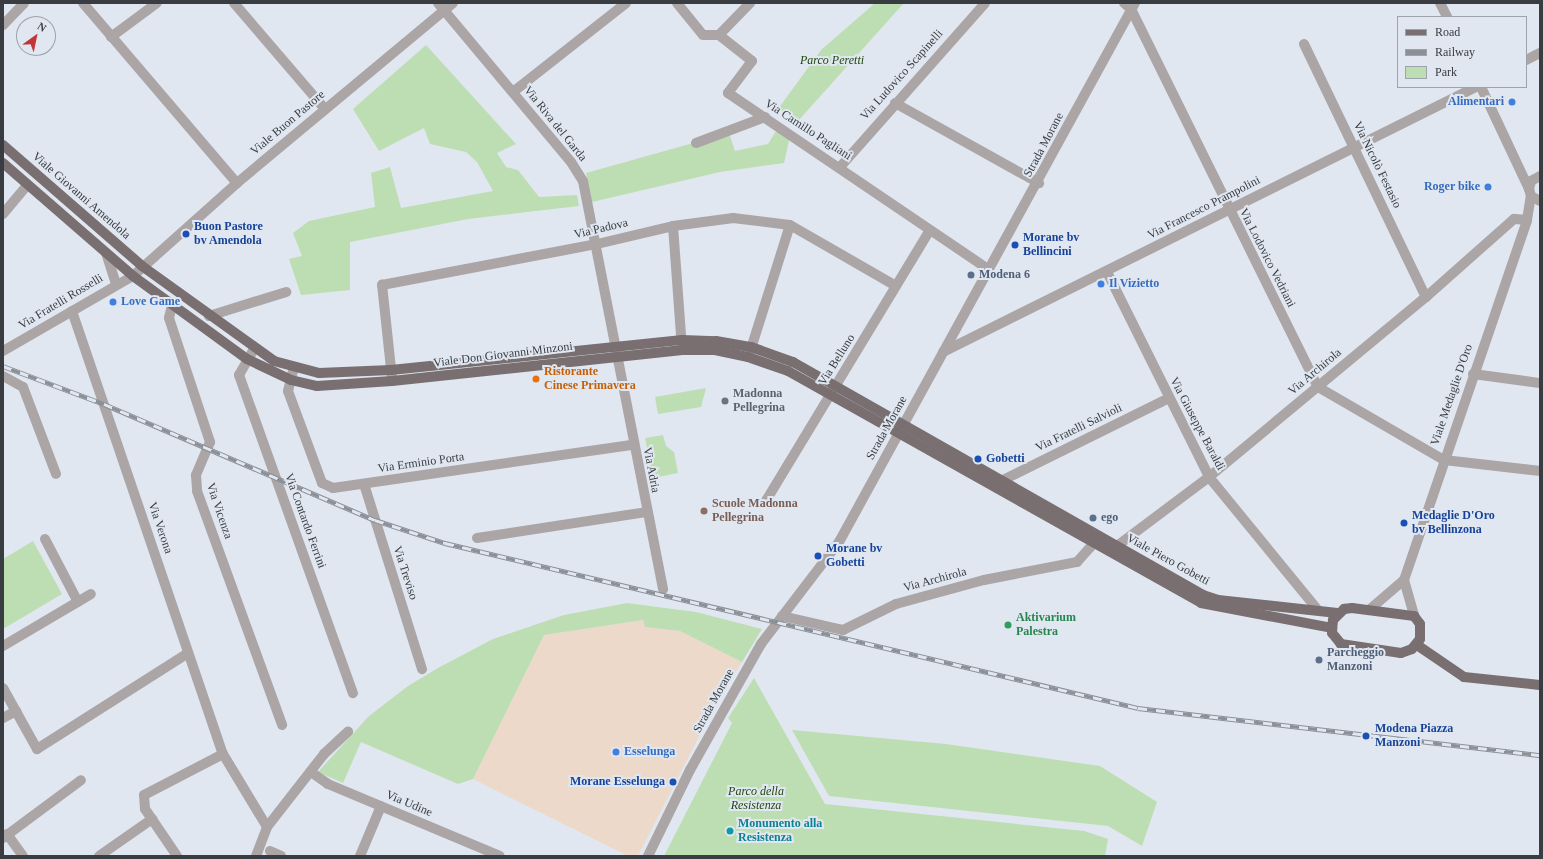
<!DOCTYPE html>
<meta charset="utf-8">
<style>
body{margin:0}
#map{position:relative;width:1543px;height:859px;overflow:hidden;background:#e0e7f1;font-family:"Times New Roman",serif}
div>[style]{position:absolute}
.commercial>*{inset:0;background:#ecd9c9}
.green>*{inset:0;background:#bddeb2}
.minor>*{height:10px;margin:-5px;padding:0 5px;transform-origin:5px;border-radius:5px;background:#aba5a6}
.major>*{height:10px;margin:-5px;padding:0 5px;transform-origin:5px;border-radius:5px;background:#796f71}
.rail>*{height:4.5px;margin-top:-2.25px;transform-origin:0;background:repeating-linear-gradient(90deg,#e0e7f1 0 9px,#8b9097 0 18px);box-sizing:border-box;border-block:1px solid #8b9097}
.dots>*{width:11px;height:11px;translate:-50% -50%;box-sizing:border-box;border:2px solid #e0e7f1;border-radius:50%}
span{translate:-50% -50%;white-space:nowrap;text-align:center;line-height:1.15;-webkit-text-stroke:4px #e0e7f1;paint-order:stroke}
.park-label{font-size:12px;color:#1f460c;font-style:italic}
.street-label{font-size:12px;color:#393c40}
.shop-label{font-size:12px;color:#366cbe;font-weight:700}
.right{translate:-100% -50%;text-align:right}
.left{translate:0 -50%;text-align:left}
.transit-label{font-size:12px;color:#164399;font-weight:700}
.service-label{font-size:12px;color:#4e5e75;font-weight:700}
.food-label{font-size:12px;color:#c56008;font-weight:700}
.worship-label{font-size:12px;color:#5b616d;font-weight:700}
.education-label{font-size:12px;color:#785e54;font-weight:700}
.leisure-label{font-size:12px;color:#27864d;font-weight:700}
.culture-label{font-size:12px;color:#0d838f;font-weight:700}
.frame{position:absolute;inset:0;border:4px solid #393c40;pointer-events:none}
.legend{position:absolute;left:1397px;top:16px;width:130px;height:72px;box-sizing:border-box;background:#e0e7f1;border:1px solid #9da3aa;margin:0;padding:5px 7px;list-style:none;font-size:12px;color:#393c40}
.legend li{display:flex;align-items:center;gap:8px;height:20px}
.legend b{width:20px;border:1px solid #9da3aa}
.north{position:absolute;left:16px;top:16px;width:40px;height:40px;box-sizing:border-box;background:#e0e7f1;border:1px solid #9da3aa;border-radius:50%;rotate:33deg;font-size:11px;font-weight:700;line-height:16px;text-align:center;color:#393c40}
.north::after{content:'';display:block;margin:auto;width:14px;height:18px;background:#c43538;clip-path:polygon(50% 0,100% 100%,50% 72%,0 100%)}
</style>
<div id="map">
<div class="commercial">
<div style="clip-path:polygon(643px 620px,645px 627px,680px 631px,742px 662px,717px 701px,638px 856px,628px 856px,473px 779px,544px 635px)"></div>
</div>
<div class="green">
<div style="clip-path:polygon(875px 3px,904px 3px,798px 121px,778px 109px,821px 50px)"></div>
<div style="clip-path:polygon(426px 45px,516px 144px,497px 153px,506px 167px,518px 170px,539px 197px,577px 195px,579px 206px,468px 219px,350px 242px,350px 290px,301px 295px,289px 259px,302px 256px,293px 233px,309px 221px,375px 207px,371px 173px,390px 167px,401px 208px,493px 191px,477px 162px,466px 152px,430px 144px,424px 128px,379px 151px,353px 109px)"></div>
<div style="clip-path:polygon(776px 131px,790px 136px,784px 163px,720px 172px,592px 202px,586px 173px,729px 133px,735px 151px,768px 144px)"></div>
<div style="clip-path:polygon(706px 388px,701px 407px,658px 414px,655px 397px)"></div>
<div style="clip-path:polygon(663px 435px,666px 446px,674px 452px,678px 473px,653px 478px,645px 438px)"></div>
<div style="clip-path:polygon(33px 541px,62px 594px,3px 629px,3px 559px)"></div>
<div style="clip-path:polygon(627px 603px,696px 612px,762px 629px,742px 662px,680px 631px,645px 627px,643px 620px,544px 635px,473px 779px,458px 784px,361px 742px,343px 783px,318px 772px,369px 716px,408px 686px,438px 668px,493px 639px,564px 615px)"></div>
<div style="clip-path:polygon(754px 678px,825px 804px,1084px 831px,1108px 839px,1105px 856px,664px 856px,732px 723px,728px 718px)"></div>
<div style="clip-path:polygon(792px 730px,946px 744px,1100px 766px,1157px 802px,1142px 846px,1108px 826px,829px 796px)"></div>
</div>
<div class="minor">
<div style="left:83px;top:3px;width:237px;rotate:49.5deg"></div>
<div style="left:234px;top:3px;width:140px;rotate:49.4deg"></div>
<div style="left:438px;top:3px;width:207px;rotate:50.1deg"></div>
<div style="left:571px;top:162px;width:22px;rotate:58deg"></div>
<div style="left:583px;top:181px;width:416px;rotate:78.9deg"></div>
<div style="left:677px;top:3px;width:41px;rotate:50.9deg"></div>
<div style="left:703px;top:35px;width:16px"></div>
<div style="left:719px;top:35px;width:42px;rotate:38.2deg"></div>
<div style="left:752px;top:61px;width:40px;rotate:127deg"></div>
<div style="left:728px;top:93px;width:314px;rotate:34.1deg"></div>
<div style="left:1124px;top:3px;width:9px;rotate:41deg"></div>
<div style="left:1131px;top:9px;width:422px;rotate:63.7deg"></div>
<div style="left:1318px;top:387px;width:146px;rotate:30.1deg"></div>
<div style="left:1444px;top:460px;width:97px;rotate:6.5deg"></div>
<div style="left:1440px;top:3px;width:16px;rotate:63deg"></div>
<div style="left:3px;top:25px;width:30px;rotate:-46deg"></div>
<div style="left:719px;top:35px;width:45px;rotate:-45.9deg"></div>
<div style="left:111px;top:37px;width:57px;rotate:-36.5deg"></div>
<div style="left:1304px;top:44px;width:281px;rotate:64.3deg"></div>
<div style="left:1526px;top:60px;width:16px;rotate:-27deg"></div>
<div style="left:1481px;top:87px;width:113px;rotate:64.8deg"></div>
<div style="left:513px;top:92px;width:144px;rotate:-38.2deg"></div>
<div style="left:895px;top:103px;width:165px;rotate:29.1deg"></div>
<div style="left:696px;top:143px;width:74px;rotate:-20.6deg"></div>
<div style="left:841px;top:166px;width:217px;rotate:-48.5deg"></div>
<div style="left:1540px;top:176px;width:10px;rotate:151deg"></div>
<div style="left:1531px;top:181px;width:8px;rotate:104deg"></div>
<div style="left:1529px;top:189px;width:7px;rotate:74deg"></div>
<div style="left:1531px;top:196px;width:10px;rotate:29deg"></div>
<div style="left:3px;top:214px;width:38px;rotate:-50deg"></div>
<div style="left:673px;top:226px;width:122px;rotate:85.8deg"></div>
<div style="left:106px;top:253px;width:33px;rotate:72deg"></div>
<div style="left:1107px;top:272px;width:229px;rotate:63.5deg"></div>
<div style="left:1209px;top:477px;width:172px;rotate:50.7deg"></div>
<div style="left:172px;top:305px;width:13px;rotate:103deg"></div>
<div style="left:169px;top:318px;width:131px;rotate:71.7deg"></div>
<div style="left:210px;top:442px;width:36px;rotate:113deg"></div>
<div style="left:196px;top:475px;width:16px;rotate:86deg"></div>
<div style="left:197px;top:491px;width:249px;rotate:70deg"></div>
<div style="left:72px;top:311px;width:468px;rotate:71.2deg"></div>
<div style="left:223px;top:754px;width:85px;rotate:58.9deg"></div>
<div style="left:209px;top:316px;width:81px;rotate:-17.3deg"></div>
<div style="left:254px;top:349px;width:30px;rotate:120deg"></div>
<div style="left:239px;top:375px;width:338px;rotate:70.3deg"></div>
<div style="left:3px;top:351px;width:150px;rotate:-30deg"></div>
<div style="left:133px;top:276px;width:140px;rotate:-41.8deg"></div>
<div style="left:237px;top:183px;width:281px;rotate:-39.8deg"></div>
<div style="left:943px;top:352px;width:595px;rotate:-26.44deg"></div>
<div style="left:749px;top:355px;width:136px;rotate:-72.5deg"></div>
<div style="left:294px;top:367px;width:25px;rotate:104deg"></div>
<div style="left:288px;top:391px;width:98px;rotate:69.7deg"></div>
<div style="left:322px;top:483px;width:12px;rotate:24deg"></div>
<div style="left:333px;top:488px;width:303px;rotate:-8.2deg"></div>
<div style="left:1473px;top:374px;width:68px;rotate:7.7deg"></div>
<div style="left:3px;top:376px;width:23px;rotate:29deg"></div>
<div style="left:23px;top:387px;width:93px;rotate:69.2deg"></div>
<div style="left:392px;top:378px;width:94px;rotate:-96.1deg"></div>
<div style="left:382px;top:285px;width:219px;rotate:-10.8deg"></div>
<div style="left:597px;top:244px;width:78px;rotate:-13.3deg"></div>
<div style="left:673px;top:226px;width:61px;rotate:-7.6deg"></div>
<div style="left:733px;top:218px;width:57px;rotate:7deg"></div>
<div style="left:790px;top:225px;width:122px;rotate:29.9deg"></div>
<div style="left:364px;top:484px;width:194px;rotate:72.6deg"></div>
<div style="left:999px;top:488px;width:9px;rotate:-63deg"></div>
<div style="left:1003px;top:480px;width:183px;rotate:-26.3deg"></div>
<div style="left:764px;top:504px;width:320px;rotate:-58.8deg"></div>
<div style="left:477px;top:538px;width:171px;rotate:-8.7deg"></div>
<div style="left:45px;top:539px;width:71px;rotate:62.4deg"></div>
<div style="left:1117px;top:546px;width:115px;rotate:-36.9deg"></div>
<div style="left:1209px;top:477px;width:282px;rotate:-39.7deg"></div>
<div style="left:1426px;top:297px;width:118px;rotate:-41.6deg"></div>
<div style="left:1514px;top:219px;width:13px;rotate:4deg"></div>
<div style="left:1404px;top:580px;width:37px;rotate:74deg"></div>
<div style="left:1369px;top:610px;width:46px;rotate:-40.6deg"></div>
<div style="left:1404px;top:580px;width:380px;rotate:-71.1deg"></div>
<div style="left:1527px;top:220px;width:24px;rotate:-81deg"></div>
<div style="left:782px;top:616px;width:63px;rotate:12.9deg"></div>
<div style="left:843px;top:630px;width:59px;rotate:-26.1deg"></div>
<div style="left:896px;top:604px;width:91px;rotate:-15.3deg"></div>
<div style="left:984px;top:580px;width:95px;rotate:-11deg"></div>
<div style="left:1077px;top:562px;width:24px;rotate:-48deg"></div>
<div style="left:3px;top:646px;width:102px;rotate:-30.6deg"></div>
<div style="left:3px;top:688px;width:70px;rotate:60.9deg"></div>
<div style="left:37px;top:749px;width:179px;rotate:-32.4deg"></div>
<div style="left:3px;top:718px;width:15px;rotate:-28deg"></div>
<div style="left:311px;top:772px;width:21px;rotate:35deg"></div>
<div style="left:328px;top:784px;width:186px;rotate:22.7deg"></div>
<div style="left:7px;top:834px;width:27px;rotate:54deg"></div>
<div style="left:3px;top:838px;width:97px;rotate:-36.6deg"></div>
<div style="left:270px;top:851px;width:12px;rotate:24deg"></div>
<div style="left:99px;top:856px;width:65px;rotate:-34.9deg"></div>
<div style="left:177px;top:856px;width:57px;rotate:-124.2deg"></div>
<div style="left:145px;top:809px;width:14px;rotate:-94deg"></div>
<div style="left:144px;top:795px;width:89px;rotate:-27.4deg"></div>
<div style="left:256px;top:856px;width:31px;rotate:-69deg"></div>
<div style="left:267px;top:827px;width:93px;rotate:-52deg"></div>
<div style="left:324px;top:754px;width:33px;rotate:-43deg"></div>
<div style="left:360px;top:856px;width:54px;rotate:-67.2deg"></div>
<div style="left:648px;top:856px;width:96px;rotate:-64deg"></div>
<div style="left:690px;top:770px;width:145px;rotate:-60.6deg"></div>
<div style="left:761px;top:644px;width:128px;rotate:-52.6deg"></div>
<div style="left:839px;top:542px;width:615px;rotate:-61.23deg"></div>
</div>
<div class="major">
<div style="left:3px;top:145px;width:184px;rotate:41deg"></div>
<div style="left:142px;top:266px;width:163px;rotate:35.7deg"></div>
<div style="left:274px;top:361px;width:47px;rotate:14.9deg"></div>
<div style="left:319px;top:373px;width:72px;rotate:-2.4deg"></div>
<div style="left:391px;top:370px;width:293px;rotate:-5.9deg"></div>
<div style="left:682px;top:340px;width:34px;rotate:2deg"></div>
<div style="left:716px;top:341px;width:36px;rotate:10deg"></div>
<div style="left:751px;top:347px;width:45px;rotate:19.7deg"></div>
<div style="left:793px;top:362px;width:472px;rotate:29.6deg"></div>
<div style="left:1203px;top:595px;width:16px;rotate:18deg"></div>
<div style="left:1218px;top:600px;width:120px;rotate:6.2deg"></div>
<div style="left:3px;top:163px;width:172px;rotate:41deg"></div>
<div style="left:133px;top:276px;width:141px;rotate:36.1deg"></div>
<div style="left:247px;top:359px;width:49px;rotate:25.5deg"></div>
<div style="left:291px;top:380px;width:27px;rotate:13deg"></div>
<div style="left:317px;top:386px;width:75px;rotate:-3.8deg"></div>
<div style="left:392px;top:381px;width:292px;rotate:-6.1deg"></div>
<div style="left:682px;top:350px;width:33px"></div>
<div style="left:715px;top:350px;width:34px;rotate:12deg"></div>
<div style="left:748px;top:357px;width:42px;rotate:19.3deg"></div>
<div style="left:788px;top:371px;width:474px;rotate:29.3deg"></div>
<div style="left:1201px;top:603px;width:133px;rotate:10.8deg"></div>
<div style="left:1352px;top:608px;width:63px;rotate:7.4deg"></div>
<div style="left:1414px;top:616px;width:10px;rotate:53deg"></div>
<div style="left:1420px;top:624px;width:15px;rotate:90deg"></div>
<div style="left:1420px;top:639px;width:13px;rotate:129deg"></div>
<div style="left:1412px;top:649px;width:12px;rotate:160deg"></div>
<div style="left:1401px;top:653px;width:61px;rotate:-171.5deg"></div>
<div style="left:1341px;top:644px;width:14px;rotate:-129deg"></div>
<div style="left:1332px;top:633px;width:13px;rotate:-86deg"></div>
<div style="left:1333px;top:620px;width:16px;rotate:-45deg"></div>
<div style="left:1344px;top:609px;width:8px;rotate:-7deg"></div>
<div style="left:1417px;top:645px;width:57px;rotate:34.2deg"></div>
<div style="left:1464px;top:677px;width:76px;rotate:6deg"></div>
</div>
<div class="rail">
<div style="left:3px;top:366px;width:108px;rotate:20.6deg"></div>
<div style="left:104px;top:404px;width:295px;rotate:23.2deg"></div>
<div style="left:375px;top:520px;width:74px;rotate:18.2deg"></div>
<div style="left:445px;top:543px;width:712px;rotate:13.39deg"></div>
<div style="left:1138px;top:708px;width:405px;rotate:6.7deg"></div>
</div>
<div class="dots">
<div style="left:1512px;top:102px;background:#3f7fe0"></div>
<div style="left:1488px;top:187px;background:#3f7fe0"></div>
<div style="left:186px;top:234px;background:#1a4fb4"></div>
<div style="left:1015px;top:245px;background:#1a4fb4"></div>
<div style="left:971px;top:275px;background:#5c6f8a"></div>
<div style="left:1101px;top:284px;background:#3f7fe0"></div>
<div style="left:113px;top:302px;background:#3f7fe0"></div>
<div style="left:536px;top:379px;background:#e8710a"></div>
<div style="left:725px;top:401px;background:#6b7280"></div>
<div style="left:978px;top:459px;background:#1a4fb4"></div>
<div style="left:704px;top:511px;background:#8d6e63"></div>
<div style="left:1093px;top:518px;background:#5c6f8a"></div>
<div style="left:1404px;top:523px;background:#1a4fb4"></div>
<div style="left:818px;top:556px;background:#1a4fb4"></div>
<div style="left:1008px;top:625px;background:#2e9e5b"></div>
<div style="left:1319px;top:660px;background:#5c6f8a"></div>
<div style="left:1366px;top:736px;background:#1a4fb4"></div>
<div style="left:616px;top:752px;background:#3f7fe0"></div>
<div style="left:673px;top:782px;background:#1a4fb4"></div>
<div style="left:730px;top:831px;background:#0f9aa8"></div>
</div>
<div class="park-label">
<span style="left:832px;top:61px">Parco Peretti</span>
<span style="left:756px;top:799px">Parco della<br>Resistenza</span>
</div>
<div class="street-label">
<span style="left:902px;top:75px;rotate:-48deg">Via Ludovico Scapinelli</span>
<span style="left:288px;top:123px;rotate:-40deg">Viale Buon Pastore</span>
<span style="left:555px;top:124px;rotate:51deg">Via Riva del Garda</span>
<span style="left:808px;top:130px;rotate:33deg">Via Camillo Pagliani</span>
<span style="left:1044px;top:145px;rotate:-62deg">Strada Morane</span>
<span style="left:1377px;top:165px;rotate:64deg">Via Nicolò Festasio</span>
<span style="left:81px;top:196px;rotate:41deg">Viale Giovanni Amendola</span>
<span style="left:1204px;top:208px;rotate:-27deg">Via Francesco Prampolini</span>
<span style="left:601px;top:229px;rotate:-13deg">Via Padova</span>
<span style="left:1267px;top:258px;rotate:63deg">Via Lodovico Vedriani</span>
<span style="left:61px;top:302px;rotate:-31deg">Via Fratelli Rosselli</span>
<span style="left:503px;top:355px;rotate:-7deg">Viale Don Giovanni Minzoni</span>
<span style="left:837px;top:360px;rotate:-58deg">Via Belluno</span>
<span style="left:1315px;top:372px;rotate:-40deg">Via Archirola</span>
<span style="left:1452px;top:395px;rotate:-71deg">Viale Medaglie D'Oro</span>
<span style="left:1197px;top:424px;rotate:62deg">Via Giuseppe Baraldi</span>
<span style="left:887px;top:428px;rotate:-61deg">Strada Morane</span>
<span style="left:1079px;top:428px;rotate:-26deg">Via Fratelli Salvioli</span>
<span style="left:421px;top:463px;rotate:-8deg">Via Erminio Porta</span>
<span style="left:651px;top:470px;rotate:79deg">Via Adria</span>
<span style="left:219px;top:511px;rotate:71deg">Via Vicenza</span>
<span style="left:305px;top:521px;rotate:70deg">Via Contardo Ferrini</span>
<span style="left:160px;top:528px;rotate:71deg">Via Verona</span>
<span style="left:1168px;top:560px;rotate:29deg">Viale Piero Gobetti</span>
<span style="left:405px;top:573px;rotate:72deg">Via Treviso</span>
<span style="left:935px;top:580px;rotate:-15deg">Via Archirola</span>
<span style="left:714px;top:701px;rotate:-61deg">Strada Morane</span>
<span style="left:409px;top:804px;rotate:23deg">Via Udine</span>
</div>
<div class="shop-label">
<span class="right" style="left:1504px;top:102px">Alimentari</span>
<span class="right" style="left:1480px;top:187px">Roger bike</span>
<span class="left" style="left:1109px;top:284px">Il Vizietto</span>
<span class="left" style="left:121px;top:302px">Love Game</span>
<span class="left" style="left:624px;top:752px">Esselunga</span>
</div>
<div class="transit-label">
<span class="left" style="left:194px;top:234px">Buon Pastore<br>bv Amendola</span>
<span class="left" style="left:1023px;top:245px">Morane bv<br>Bellincini</span>
<span class="left" style="left:986px;top:459px">Gobetti</span>
<span class="left" style="left:1412px;top:523px">Medaglie D'Oro<br>bv Bellinzona</span>
<span class="left" style="left:826px;top:556px">Morane bv<br>Gobetti</span>
<span class="left" style="left:1375px;top:736px">Modena Piazza<br>Manzoni</span>
<span class="right" style="left:665px;top:782px">Morane Esselunga</span>
</div>
<div class="service-label">
<span class="left" style="left:979px;top:275px">Modena 6</span>
<span class="left" style="left:1101px;top:518px">ego</span>
<span class="left" style="left:1327px;top:660px">Parcheggio<br>Manzoni</span>
</div>
<div class="food-label">
<span class="left" style="left:544px;top:379px">Ristorante<br>Cinese Primavera</span>
</div>
<div class="worship-label">
<span class="left" style="left:733px;top:401px">Madonna<br>Pellegrina</span>
</div>
<div class="education-label">
<span class="left" style="left:712px;top:511px">Scuole Madonna<br>Pellegrina</span>
</div>
<div class="leisure-label">
<span class="left" style="left:1016px;top:625px">Aktivarium<br>Palestra</span>
</div>
<div class="culture-label">
<span class="left" style="left:738px;top:831px">Monumento alla<br>Resistenza</span>
</div>
<div class="frame"></div>
<ul class="legend">
<li><b style="height:5px;background:#796f71"></b>Road</li>
<li><b style="height:5px;background:#8b9097"></b>Railway</li>
<li><b style="height:11px;background:#bddeb2"></b>Park</li>
</ul>
<div class="north">N</div>
</div>
